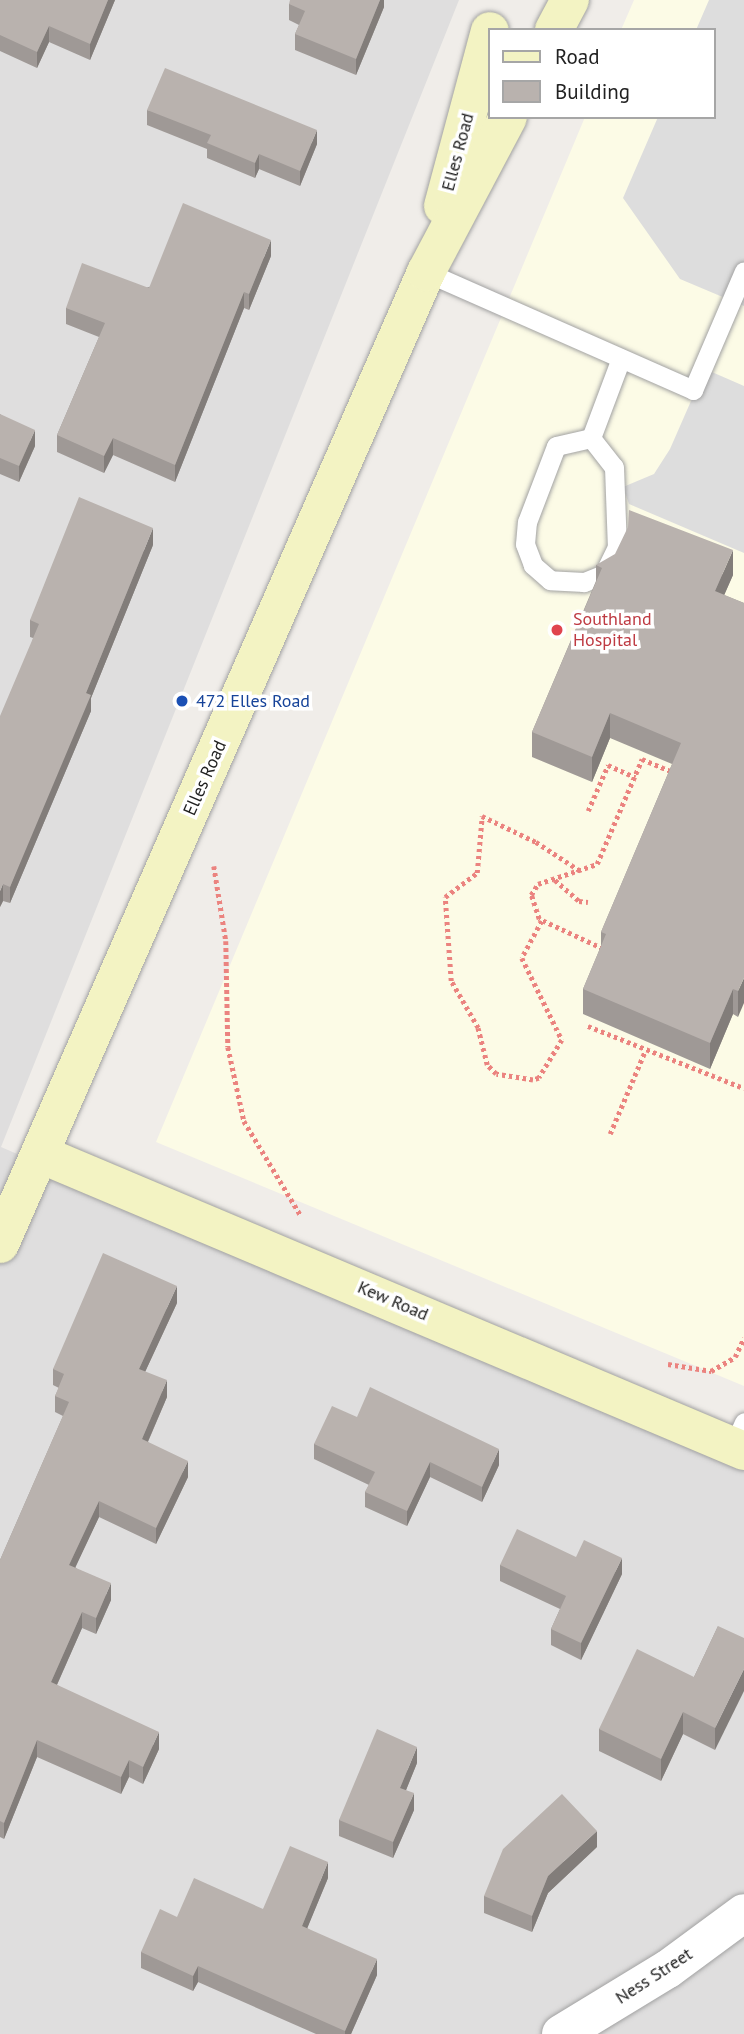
<!DOCTYPE html>
<style>
body{margin:0}
#map{position:relative;width:744px;height:2034px;overflow:hidden;background:#f0ede9;font-family:"PT Sans",sans-serif}
div>[style]{position:absolute}
.residential>*{inset:0;background:#dfdede}
.education>*{inset:0;background:#fcfbe6}
.parking>*{inset:0;background:#ddd}
.path>*{height:4.5px;margin-top:-2.25px;transform-origin:0;background:repeating-linear-gradient(90deg,#eb837f 0 3.5px,transparent 0 7px)}
.roads{filter:drop-shadow(0 0 2px #a2a2a2) drop-shadow(0 0 2px #a2a2a2)}
.lane>*{height:19px;margin:-9.5px;padding:0 9.5px;transform-origin:9.5px;border-radius:9.5px;background:#fff}
.street>*{height:38px;margin:-19px;padding:0 19px;transform-origin:19px;border-radius:19px;background:#fff}
.secondary>*{height:38px;margin:-19px;padding:0 19px;transform-origin:19px;border-radius:19px;background:#f3f3c3}
.wall>*{inset:0;background:#9f9996}
.shaded-wall>*{inset:0;background:#827d7a}
.building>*{inset:0;background:#b9b2ae}
.dots>*{width:19px;height:19px;translate:-50% -50%;box-sizing:border-box;border:4px solid #fff;border-radius:50%}
span{translate:-50% -50%;white-space:nowrap;text-align:center;line-height:1.15;-webkit-text-stroke:7px #fff;paint-order:stroke}
.street-label{font-size:18px;color:#212121}
.health-label{font-size:18px;color:#be3a42}
.left{translate:0 -50%;text-align:left}
.transit-label{font-size:18px;color:#164399}
.legend{position:absolute;left:488px;top:28px;width:228px;height:91px;box-sizing:border-box;background:#fff;border:2px solid #a6a6a6;margin:0;padding:9px 12px;list-style:none;font-size:21px;color:#212121}
.legend li{display:flex;align-items:center;gap:14px;height:35px}
.legend b{width:35px;border:2px solid #a6a6a6}
</style>
<div id="map">
<div class="residential">
<div style="clip-path:polygon(0 0,459px 0,1px 1147px,744px 1467px,744px 2034px,0 2034px)"></div>
</div>
<div class="education">
<div style="clip-path:polygon(634px 0,744px 0,744px 1386px,156px 1142px,585px 117px,714px 117px,714px 30px,621px 30px)"></div>
</div>
<div class="parking">
<div style="clip-path:polygon(709px 0,744px 0,744px 306px,680px 279px,623px 198px,658px 117px,714px 117px,714px 30px,696px 30px)"></div>
<div style="clip-path:polygon(705px 369px,744px 386px,744px 553px,629px 504px,623px 487px,654px 474px,670px 449px)"></div>
</div>
<div class="path">
<div style="left:588px;top:811px;width:50px;rotate:-66.5deg"></div>
<div style="left:608px;top:765px;width:30px;rotate:24deg"></div>
<div style="left:214px;top:866px;width:76px;rotate:80.9deg"></div>
<div style="left:226px;top:941px;width:106px;rotate:88.9deg"></div>
<div style="left:228px;top:1047px;width:76px;rotate:77.8deg"></div>
<div style="left:244px;top:1121px;width:111px;rotate:59deg"></div>
<div style="left:555px;top:880px;width:32px;rotate:41deg"></div>
<div style="left:579px;top:901px;width:9px;rotate:6deg"></div>
<div style="left:542px;top:921px;width:42px;rotate:118.4deg"></div>
<div style="left:522px;top:958px;width:91px;rotate:64deg"></div>
<div style="left:562px;top:1040px;width:44px;rotate:121.2deg"></div>
<div style="left:539px;top:1078px;width:6px;rotate:162deg"></div>
<div style="left:533px;top:1080px;width:37px;rotate:-171deg"></div>
<div style="left:496px;top:1074px;width:13px;rotate:-135deg"></div>
<div style="left:487px;top:1065px;width:38px;rotate:-104deg"></div>
<div style="left:478px;top:1028px;width:54px;rotate:-119.9deg"></div>
<div style="left:451px;top:981px;width:84px;rotate:-94.1deg"></div>
<div style="left:445px;top:897px;width:40px;rotate:-37deg"></div>
<div style="left:477px;top:873px;width:57px;rotate:-85deg"></div>
<div style="left:482px;top:816px;width:60px;rotate:25.7deg"></div>
<div style="left:536px;top:842px;width:55px;rotate:33.1deg"></div>
<div style="left:603px;top:949px;width:71px;rotate:-154.9deg"></div>
<div style="left:539px;top:919px;width:25px;rotate:-108deg"></div>
<div style="left:531px;top:895px;width:13px;rotate:-58deg"></div>
<div style="left:538px;top:884px;width:62px;rotate:-18.7deg"></div>
<div style="left:597px;top:864px;width:114px;rotate:-66.8deg"></div>
<div style="left:642px;top:759px;width:36px;rotate:23deg"></div>
<div style="left:588px;top:1026px;width:168px;rotate:21.7deg"></div>
<div style="left:610px;top:1134px;width:90px;rotate:-67.1deg"></div>
<div style="left:668px;top:1364px;width:44px;rotate:9.2deg"></div>
<div style="left:711px;top:1371px;width:28px;rotate:-30deg"></div>
<div style="left:735px;top:1357px;width:21px;rotate:-65deg"></div>
</div>
<div class="roads">
<div class="lane">
<div style="left:426px;top:272px;width:292px;rotate:23.8deg"></div>
<div style="left:693px;top:390px;width:129px;rotate:-66.8deg"></div>
<div style="left:591px;top:438px;width:37px;rotate:52deg"></div>
<div style="left:614px;top:467px;width:80px;rotate:87.9deg"></div>
<div style="left:617px;top:547px;width:30px;rotate:116deg"></div>
<div style="left:604px;top:574px;width:22px;rotate:158deg"></div>
<div style="left:584px;top:582px;width:34px;rotate:-177deg"></div>
<div style="left:550px;top:580px;width:23px;rotate:-139deg"></div>
<div style="left:533px;top:565px;width:22px;rotate:-111deg"></div>
<div style="left:525px;top:544px;width:22px;rotate:-85deg"></div>
<div style="left:527px;top:522px;width:81px;rotate:-69.1deg"></div>
<div style="left:556px;top:446px;width:36px;rotate:-13deg"></div>
<div style="left:591px;top:438px;width:85px;rotate:-69.4deg"></div>
<div style="left:733px;top:1447px;width:27px;rotate:-66deg"></div>
</div>
<div class="street">
<div style="left:561px;top:2034px;width:125px;rotate:-31.3deg"></div>
<div style="left:668px;top:1969px;width:94px;rotate:-36.4deg"></div>
</div>
<div class="secondary">
<div style="left:554px;top:30px;width:34px;rotate:-62deg"></div>
<div style="left:443px;top:206px;width:181px;rotate:-75deg"></div>
<div style="left:40px;top:1154px;width:764px;rotate:22.87deg"></div>
<div style="left:0;top:1244px;width:1061px;rotate:-66.33deg"></div>
<div style="left:426px;top:272px;width:175px;rotate:-62.1deg"></div>
</div>
</div>
<div class="wall">
<div style="clip-path:polygon(0 0,115px 0,90px 60px,49px 42px,37px 68px,0 51px)"></div>
<div style="clip-path:polygon(384px 0,384px 7px,356px 75px,295px 50px,295px 34px,299px 25px,289px 20px,289px 4px)"></div>
<div style="clip-path:polygon(147px 110px,317px 144px,300px 186px,259px 169px,255px 178px,207px 158px,207px 149px,147px 125px)"></div>
<div style="clip-path:polygon(271px 256px,249px 310px,244px 308px,175px 482px,113px 455px,104px 473px,57px 452px,57px 435px,99px 337px,66px 324px,66px 308px)"></div>
<div style="clip-path:polygon(0 414px,35px 446px,19px 482px,0 474px)"></div>
<div style="clip-path:polygon(153px 545px,91px 698px,91px 711px,10px 903px,3px 901px,0 907px,33px 638px,30px 637px,30px 620px)"></div>
<div style="clip-path:polygon(596px 565px,733px 575px,724px 595px,744px 603px,738px 1017px,733px 1014px,710px 1069px,583px 1014px,583px 989px,601px 946px,601px 932px,672px 764px,610px 738px,592px 782px,532px 757px,532px 732px,596px 581px)"></div>
<div style="clip-path:polygon(177px 1303px,145px 1372px,167px 1397px,148px 1442px,188px 1477px,156px 1544px,99px 1517px,75px 1567px,111px 1600px,96px 1634px,82px 1628px,57px 1685px,159px 1749px,143px 1784px,129px 1777px,121px 1794px,37px 1757px,4px 1839px,0 1837px,0 1560px,63px 1416px,55px 1412px,55px 1396px,59px 1388px,53px 1385px,53px 1369px)"></div>
<div style="clip-path:polygon(357px 1417px,499px 1465px,482px 1502px,430px 1477px,407px 1526px,365px 1507px,365px 1492px,369px 1485px,314px 1459px,314px 1444px)"></div>
<div style="clip-path:polygon(576px 1557px,622px 1574px,581px 1660px,551px 1645px,551px 1629px,560px 1609px,500px 1581px,500px 1565px)"></div>
<div style="clip-path:polygon(718px 1626px,715px 1750px,683px 1734px,661px 1781px,599px 1751px,599px 1729px,694px 1677px)"></div>
<div style="clip-path:polygon(417px 1763px,406px 1790px,414px 1810px,393px 1858px,339px 1836px,339px 1820px)"></div>
<div style="clip-path:polygon(597px 1847px,548px 1893px,532px 1932px,484px 1913px,484px 1896px)"></div>
<div style="clip-path:polygon(328px 1878px,307px 1928px,377px 1975px,351px 2034px,316px 2034px,198px 1982px,193px 1991px,141px 1968px,141px 1952px,263px 1909px)"></div>
</div>
<div class="shaded-wall">
<div style="clip-path:polygon(108px 0,115px 0,90px 60px,90px 44px)"></div>
<div style="clip-path:polygon(380px 0,384px 0,384px 7px,356px 75px,356px 59px)"></div>
<div style="clip-path:polygon(49px 26px,49px 42px,37px 68px,37px 52px)"></div>
<div style="clip-path:polygon(317px 130px,317px 144px,300px 186px,300px 171px)"></div>
<div style="clip-path:polygon(259px 154px,259px 169px,255px 178px,255px 163px)"></div>
<div style="clip-path:polygon(271px 240px,271px 256px,249px 310px,249px 294px)"></div>
<div style="clip-path:polygon(244px 292px,244px 308px,175px 482px,175px 465px)"></div>
<div style="clip-path:polygon(35px 430px,35px 446px,19px 482px,19px 466px)"></div>
<div style="clip-path:polygon(113px 438px,113px 455px,104px 473px,104px 456px)"></div>
<div style="clip-path:polygon(153px 528px,153px 545px,91px 698px,91px 711px,10px 903px,10px 887px,86px 693px)"></div>
<div style="clip-path:polygon(733px 550px,733px 575px,715px 616px,715px 591px)"></div>
<div style="clip-path:polygon(610px 713px,610px 738px,592px 782px,592px 757px)"></div>
<div style="clip-path:polygon(3px 884px,3px 901px,0 907px,0 891px)"></div>
<div style="clip-path:polygon(744px 978px,744px 1003px,738px 1017px,738px 991px)"></div>
<div style="clip-path:polygon(733px 989px,733px 1014px,710px 1069px,710px 1043px)"></div>
<div style="clip-path:polygon(177px 1286px,177px 1303px,139px 1385px,139px 1369px)"></div>
<div style="clip-path:polygon(167px 1380px,167px 1397px,142px 1455px,142px 1439px)"></div>
<div style="clip-path:polygon(499px 1449px,499px 1465px,482px 1502px,482px 1487px)"></div>
<div style="clip-path:polygon(188px 1461px,188px 1477px,156px 1544px,156px 1528px)"></div>
<div style="clip-path:polygon(430px 1462px,430px 1477px,407px 1526px,407px 1511px)"></div>
<div style="clip-path:polygon(99px 1501px,99px 1517px,69px 1581px,69px 1565px)"></div>
<div style="clip-path:polygon(622px 1558px,622px 1574px,581px 1660px,581px 1643px)"></div>
<div style="clip-path:polygon(111px 1583px,111px 1600px,96px 1634px,96px 1618px)"></div>
<div style="clip-path:polygon(82px 1612px,82px 1628px,51px 1698px,51px 1682px)"></div>
<div style="clip-path:polygon(744px 1669px,744px 1691px,715px 1750px,715px 1728px)"></div>
<div style="clip-path:polygon(683px 1712px,683px 1734px,661px 1781px,661px 1759px)"></div>
<div style="clip-path:polygon(159px 1732px,159px 1749px,143px 1784px,143px 1767px)"></div>
<div style="clip-path:polygon(37px 1740px,37px 1757px,4px 1839px,4px 1823px)"></div>
<div style="clip-path:polygon(417px 1747px,417px 1763px,400px 1805px,400px 1788px)"></div>
<div style="clip-path:polygon(129px 1760px,129px 1777px,121px 1794px,121px 1777px)"></div>
<div style="clip-path:polygon(414px 1793px,414px 1810px,393px 1858px,393px 1842px)"></div>
<div style="clip-path:polygon(597px 1831px,597px 1847px,548px 1893px,532px 1932px,532px 1916px,548px 1876px)"></div>
<div style="clip-path:polygon(328px 1862px,328px 1878px,302px 1941px,302px 1926px)"></div>
<div style="clip-path:polygon(377px 1959px,377px 1975px,351px 2034px,345px 2034px,345px 2031px)"></div>
<div style="clip-path:polygon(198px 1966px,198px 1982px,193px 1991px,193px 1976px)"></div>
</div>
<div class="building">
<div style="clip-path:polygon(0 0,108px 0,90px 44px,49px 26px,37px 52px,0 35px)"></div>
<div style="clip-path:polygon(290px 0,380px 0,356px 59px,295px 34px,305px 11px,289px 4px)"></div>
<div style="clip-path:polygon(165px 68px,317px 130px,300px 171px,259px 154px,255px 163px,207px 143px,211px 135px,147px 110px)"></div>
<div style="clip-path:polygon(183px 203px,271px 240px,249px 294px,244px 292px,175px 465px,113px 438px,104px 456px,57px 435px,105px 323px,66px 308px,82px 263px,149px 288px)"></div>
<div style="clip-path:polygon(0 414px,35px 430px,19px 466px,0 458px)"></div>
<div style="clip-path:polygon(79px 497px,153px 528px,86px 693px,91px 695px,10px 887px,3px 884px,0 891px,0 716px,39px 624px,30px 620px)"></div>
<div style="clip-path:polygon(629px 510px,733px 550px,715px 591px,744px 603px,744px 978px,738px 991px,733px 989px,710px 1043px,583px 989px,606px 934px,601px 932px,681px 743px,610px 713px,592px 757px,532px 732px,602px 568px,596px 565px,615px 554px,628px 527px)"></div>
<div style="clip-path:polygon(103px 1253px,177px 1286px,139px 1369px,167px 1380px,142px 1439px,188px 1461px,156px 1528px,99px 1501px,69px 1565px,111px 1583px,96px 1618px,82px 1612px,51px 1682px,159px 1732px,143px 1767px,129px 1760px,121px 1777px,37px 1740px,4px 1823px,0 1821px,0 1560px,69px 1402px,55px 1396px,64px 1374px,53px 1369px)"></div>
<div style="clip-path:polygon(370px 1387px,499px 1449px,482px 1487px,430px 1462px,407px 1511px,365px 1492px,375px 1472px,314px 1444px,332px 1406px,357px 1417px)"></div>
<div style="clip-path:polygon(517px 1529px,576px 1557px,584px 1540px,622px 1558px,581px 1643px,551px 1629px,566px 1596px,500px 1565px)"></div>
<div style="clip-path:polygon(718px 1626px,744px 1638px,744px 1669px,715px 1728px,683px 1712px,661px 1759px,599px 1729px,637px 1649px,694px 1677px)"></div>
<div style="clip-path:polygon(377px 1729px,417px 1747px,400px 1788px,414px 1793px,393px 1842px,339px 1820px)"></div>
<div style="clip-path:polygon(562px 1794px,597px 1831px,548px 1876px,532px 1916px,484px 1896px,503px 1849px)"></div>
<div style="clip-path:polygon(290px 1846px,328px 1862px,302px 1926px,377px 1959px,345px 2031px,198px 1966px,193px 1976px,141px 1952px,160px 1909px,177px 1917px,194px 1878px,263px 1909px)"></div>
</div>
<div class="dots">
<div style="left:557px;top:630px;background:#e0444e"></div>
<div style="left:182px;top:701px;background:#1a4fb4"></div>
</div>
<div class="street-label">
<span style="left:458px;top:152px;rotate:-75deg">Elles Road</span>
<span style="left:205px;top:778px;rotate:-66deg">Elles Road</span>
<span style="left:393px;top:1301px;rotate:23deg">Kew Road</span>
<span style="left:654px;top:1976px;rotate:-33deg">Ness Street</span>
</div>
<div class="health-label">
<span class="left" style="left:573px;top:630px">Southland<br>Hospital</span>
</div>
<div class="transit-label">
<span class="left" style="left:196px;top:701px">472 Elles Road</span>
</div>
<ul class="legend">
<li><b style="height:9px;background:#f3f3c3"></b>Road</li>
<li><b style="height:19px;background:#b9b2ae"></b>Building</li>
</ul>
</div>
